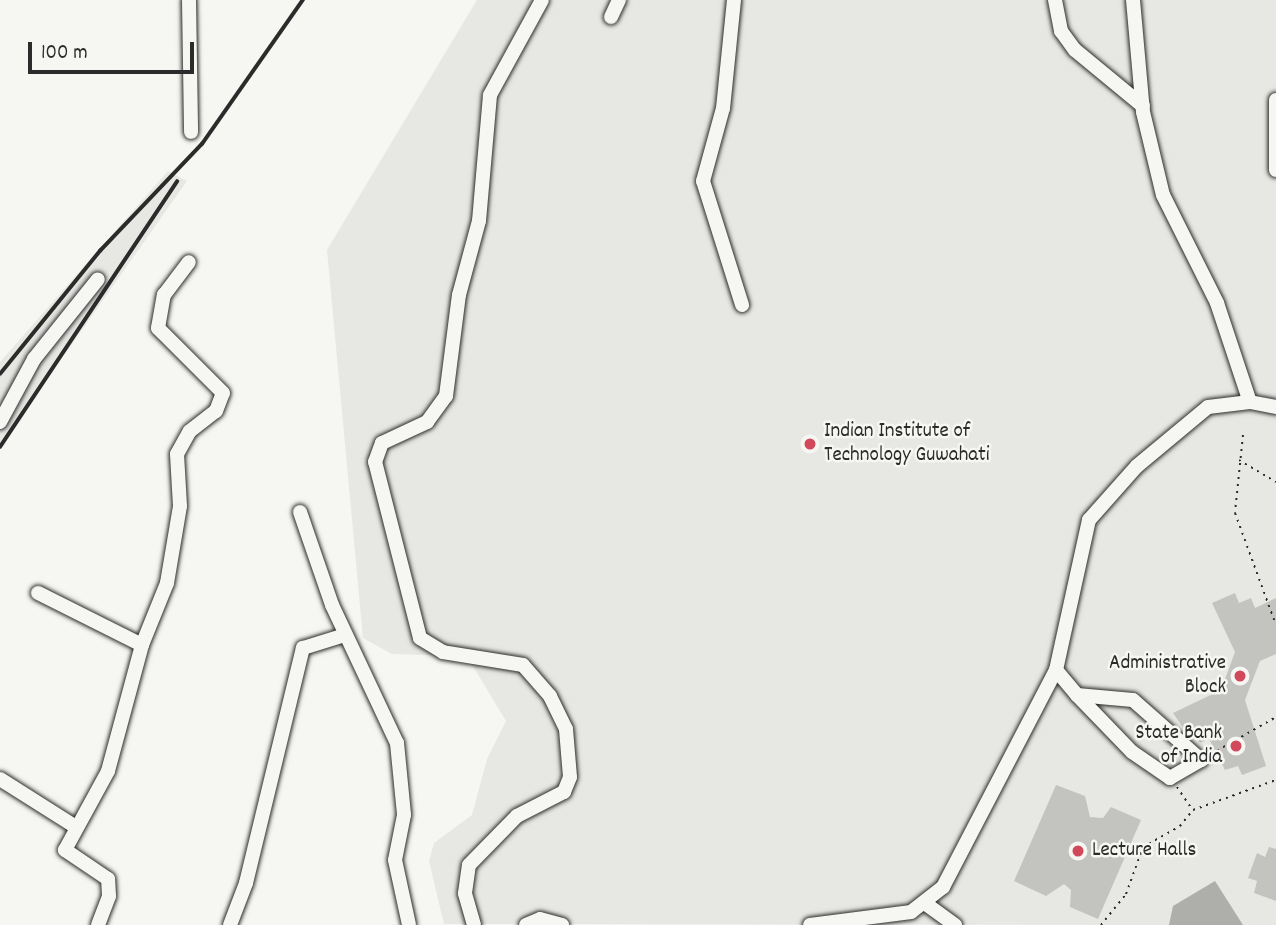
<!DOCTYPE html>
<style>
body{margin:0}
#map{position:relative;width:1276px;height:925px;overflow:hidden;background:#f6f6f2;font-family:Dekko,sans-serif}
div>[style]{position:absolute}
.built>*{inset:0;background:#e7e7e3}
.water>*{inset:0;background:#aeaeab}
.building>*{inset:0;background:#c3c3c0}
.path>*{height:2px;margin-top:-1px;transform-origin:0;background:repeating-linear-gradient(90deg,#2b2b2b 0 2px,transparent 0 7px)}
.roads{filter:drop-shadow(0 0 2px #2b2b2b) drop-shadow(0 0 2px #2b2b2b)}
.minor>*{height:14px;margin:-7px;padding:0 7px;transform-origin:7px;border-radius:7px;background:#f6f6f2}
.rail>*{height:3.5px;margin:-1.75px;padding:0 1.75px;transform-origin:1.75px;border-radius:1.75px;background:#2b2b2b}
.dots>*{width:19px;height:19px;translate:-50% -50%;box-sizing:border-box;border:4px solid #f6f6f2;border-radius:50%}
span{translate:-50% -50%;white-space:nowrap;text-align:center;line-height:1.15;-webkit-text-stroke:5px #f6f6f2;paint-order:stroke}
.poi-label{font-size:21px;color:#2b2b2b}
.left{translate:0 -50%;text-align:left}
.right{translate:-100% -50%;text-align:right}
.scale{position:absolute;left:28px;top:42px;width:166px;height:32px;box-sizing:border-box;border:4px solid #2b2b2b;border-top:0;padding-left:9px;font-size:21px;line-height:24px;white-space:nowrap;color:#2b2b2b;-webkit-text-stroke:5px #f6f6f2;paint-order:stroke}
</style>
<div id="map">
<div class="built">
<div style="clip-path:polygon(477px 0,1276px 0,1276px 925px,444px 924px,429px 861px,434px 843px,472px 815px,487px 759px,506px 721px,467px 656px,392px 654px,363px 638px,327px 250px)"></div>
<div style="clip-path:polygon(168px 171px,187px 181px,0 446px,0 362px)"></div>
</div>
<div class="water">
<div style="clip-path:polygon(1215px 881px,1243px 925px,1169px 925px,1173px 906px)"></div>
</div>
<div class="building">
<div style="clip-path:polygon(1235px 593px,1239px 603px,1251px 598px,1255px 608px,1276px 598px,1276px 654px,1260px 661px,1245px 700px,1266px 766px,1242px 775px,1238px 766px,1225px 770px,1209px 739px,1200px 743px,1194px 733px,1188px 735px,1173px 713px,1221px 690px,1235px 652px,1212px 603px)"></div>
<div style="clip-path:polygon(1056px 785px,1085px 796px,1090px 817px,1103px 818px,1111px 807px,1141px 820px,1098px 919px,1070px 907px,1071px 890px,1064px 884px,1046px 896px,1014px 881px)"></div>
<div style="clip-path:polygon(1269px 847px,1276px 849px,1276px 901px,1254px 893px,1257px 881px,1248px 878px,1257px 853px,1265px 857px)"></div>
</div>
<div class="path">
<div style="left:1243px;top:435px;width:78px;rotate:95.9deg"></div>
<div style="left:1235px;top:513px;width:119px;rotate:69.9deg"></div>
<div style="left:1239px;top:460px;width:43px;rotate:30.7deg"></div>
<div style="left:1211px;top:754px;width:75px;rotate:-29.6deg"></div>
<div style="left:1177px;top:787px;width:27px;rotate:56deg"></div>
<div style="left:1101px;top:925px;width:40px;rotate:-51deg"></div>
<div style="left:1126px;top:894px;width:50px;rotate:-70.1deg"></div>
<div style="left:1143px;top:847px;width:43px;rotate:-29.6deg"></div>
<div style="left:1180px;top:826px;width:21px;rotate:-51deg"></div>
<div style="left:1193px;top:810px;width:88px;rotate:-19.9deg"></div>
</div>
<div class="roads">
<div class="minor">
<div style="left:189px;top:0;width:132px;rotate:89.1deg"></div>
<div style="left:734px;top:0;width:109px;rotate:95.8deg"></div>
<div style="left:723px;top:108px;width:76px;rotate:105.3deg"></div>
<div style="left:703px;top:181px;width:130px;rotate:72.5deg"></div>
<div style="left:1055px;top:0;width:32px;rotate:79deg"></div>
<div style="left:1061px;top:31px;width:24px;rotate:54deg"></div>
<div style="left:1075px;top:50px;width:88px;rotate:39.5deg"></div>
<div style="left:1133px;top:0;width:112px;rotate:84.9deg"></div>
<div style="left:1143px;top:112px;width:85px;rotate:76.5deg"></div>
<div style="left:1163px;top:195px;width:121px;rotate:63.4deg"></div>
<div style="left:1217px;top:303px;width:104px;rotate:71.6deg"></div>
<div style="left:1250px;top:402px;width:26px;rotate:11deg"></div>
<div style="left:611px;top:17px;width:19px;rotate:-65deg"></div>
<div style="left:1276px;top:100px;width:70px;rotate:90deg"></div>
<div style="left:0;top:422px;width:72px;rotate:-61.6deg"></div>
<div style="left:34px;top:359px;width:102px;rotate:-51.3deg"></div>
<div style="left:300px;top:512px;width:98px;rotate:71deg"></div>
<div style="left:332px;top:605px;width:153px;rotate:64.8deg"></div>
<div style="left:397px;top:743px;width:72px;rotate:84.4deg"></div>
<div style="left:404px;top:815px;width:46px;rotate:101.3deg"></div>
<div style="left:395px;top:860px;width:66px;rotate:77.8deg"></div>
<div style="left:38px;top:593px;width:116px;rotate:26.6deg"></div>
<div style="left:1056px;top:670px;width:33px;rotate:50deg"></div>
<div style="left:1077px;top:695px;width:56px;rotate:5.1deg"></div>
<div style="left:1133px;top:700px;width:91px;rotate:41.4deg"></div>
<div style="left:1201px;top:760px;width:36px;rotate:150deg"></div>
<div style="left:1170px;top:778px;width:46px;rotate:-145.6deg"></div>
<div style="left:1132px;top:752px;width:79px;rotate:-134deg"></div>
<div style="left:0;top:779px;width:90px;rotate:32.3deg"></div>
<div style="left:926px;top:904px;width:36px;rotate:36deg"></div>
<div style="left:98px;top:925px;width:31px;rotate:-69deg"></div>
<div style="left:109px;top:896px;width:17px;rotate:-93deg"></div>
<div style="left:108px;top:879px;width:52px;rotate:-146deg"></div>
<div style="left:65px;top:850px;width:90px;rotate:-61.4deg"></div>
<div style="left:108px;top:771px;width:131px;rotate:-74.9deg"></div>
<div style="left:142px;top:645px;width:67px;rotate:-68deg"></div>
<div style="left:167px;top:583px;width:78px;rotate:-80.4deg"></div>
<div style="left:180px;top:506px;width:52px;rotate:-93.3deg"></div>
<div style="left:177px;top:454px;width:26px;rotate:-61deg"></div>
<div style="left:190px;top:431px;width:33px;rotate:-38deg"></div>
<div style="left:216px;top:411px;width:19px;rotate:-69deg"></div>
<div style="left:223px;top:393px;width:92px;rotate:-135deg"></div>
<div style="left:158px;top:328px;width:34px;rotate:-80deg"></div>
<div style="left:164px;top:295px;width:41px;rotate:-52.9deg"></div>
<div style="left:230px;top:925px;width:45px;rotate:-69.1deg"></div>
<div style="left:246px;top:883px;width:242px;rotate:-76.4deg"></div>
<div style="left:303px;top:648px;width:44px;rotate:-17.2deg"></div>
<div style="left:474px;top:925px;width:33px;rotate:-106deg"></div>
<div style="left:465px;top:893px;width:28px;rotate:-82deg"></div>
<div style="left:469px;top:865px;width:69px;rotate:-45.6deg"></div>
<div style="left:517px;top:816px;width:53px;rotate:-27.1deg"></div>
<div style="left:564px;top:792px;width:16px;rotate:-68deg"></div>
<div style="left:570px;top:777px;width:48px;rotate:-94.8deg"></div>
<div style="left:566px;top:729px;width:37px;rotate:-116deg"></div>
<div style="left:550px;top:696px;width:41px;rotate:-131.1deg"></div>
<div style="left:523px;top:665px;width:81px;rotate:-170.8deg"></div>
<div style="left:443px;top:652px;width:27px;rotate:-149deg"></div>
<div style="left:420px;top:638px;width:182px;rotate:-104.3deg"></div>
<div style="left:375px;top:462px;width:20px;rotate:-70deg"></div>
<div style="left:382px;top:443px;width:50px;rotate:-25deg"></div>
<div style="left:427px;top:422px;width:32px;rotate:-54deg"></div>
<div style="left:446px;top:396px;width:102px;rotate:-82.7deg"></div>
<div style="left:459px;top:295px;width:77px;rotate:-74.9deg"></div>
<div style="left:479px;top:221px;width:126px;rotate:-85deg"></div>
<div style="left:490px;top:95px;width:108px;rotate:-61.3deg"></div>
<div style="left:526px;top:925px;width:15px;rotate:-23deg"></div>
<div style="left:540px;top:919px;width:23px;rotate:15deg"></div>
<div style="left:810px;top:925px;width:102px;rotate:-7.3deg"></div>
<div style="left:911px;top:912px;width:41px;rotate:-38deg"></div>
<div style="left:943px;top:887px;width:245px;rotate:-62.5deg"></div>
<div style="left:1056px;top:670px;width:154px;rotate:-77.6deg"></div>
<div style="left:1089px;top:520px;width:72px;rotate:-48.4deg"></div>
<div style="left:1137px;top:466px;width:92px;rotate:-39.7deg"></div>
<div style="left:1208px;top:407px;width:42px;rotate:-6.8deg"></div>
</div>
</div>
<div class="rail">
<div style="left:0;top:374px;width:159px;rotate:-50.9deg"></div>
<div style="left:100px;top:251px;width:148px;rotate:-46.4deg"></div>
<div style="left:202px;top:144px;width:176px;rotate:-55deg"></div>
<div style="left:0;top:447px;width:319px;rotate:-56.3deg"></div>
</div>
<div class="dots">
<div style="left:810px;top:444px;background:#d1495b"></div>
<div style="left:1240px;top:676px;background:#d1495b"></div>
<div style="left:1236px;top:746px;background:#d1495b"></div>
<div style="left:1078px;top:851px;background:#d1495b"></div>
</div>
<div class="poi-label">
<span class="left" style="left:824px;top:444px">Indian Institute of<br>Technology Guwahati</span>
<span class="right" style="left:1226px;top:676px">Administrative<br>Block</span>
<span class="right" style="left:1222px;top:746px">State Bank<br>of India</span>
<span class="left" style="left:1092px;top:851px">Lecture Halls</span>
</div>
<div class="scale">100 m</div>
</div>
